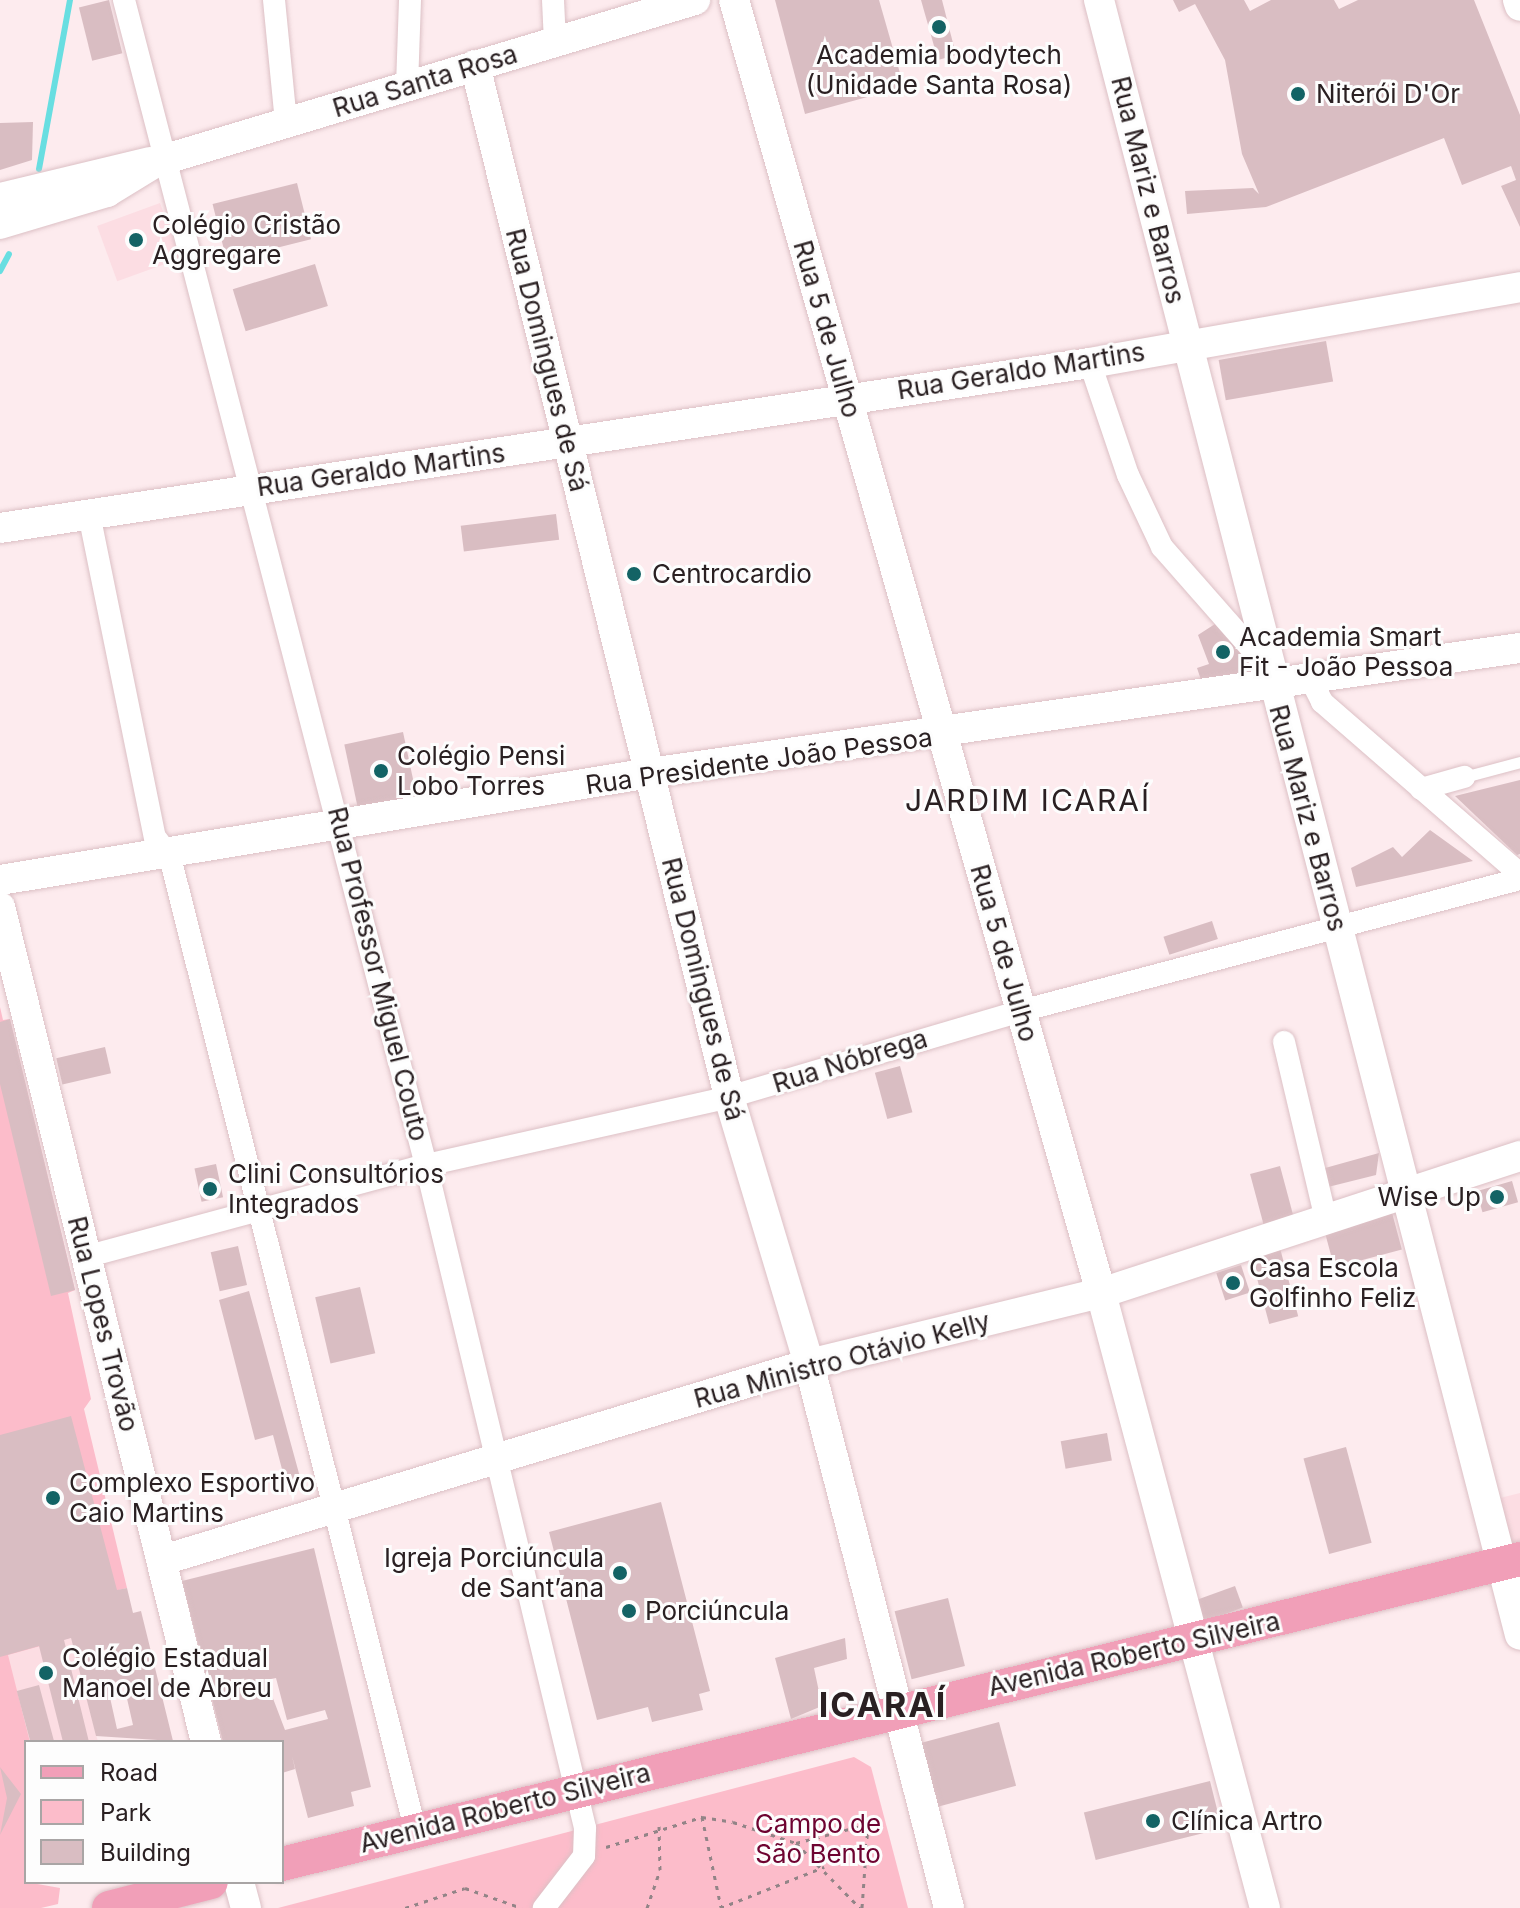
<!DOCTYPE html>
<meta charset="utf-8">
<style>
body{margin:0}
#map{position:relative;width:1520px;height:1908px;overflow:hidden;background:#fdebee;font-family:Inter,sans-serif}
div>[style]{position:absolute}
.built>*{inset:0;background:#fcdde3;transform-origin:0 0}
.green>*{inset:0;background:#fcbcca}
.stream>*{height:6px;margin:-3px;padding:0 3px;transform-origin:3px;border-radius:3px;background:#68dee1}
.building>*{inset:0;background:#d9bdc2;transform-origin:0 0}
.path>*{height:3px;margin-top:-1.5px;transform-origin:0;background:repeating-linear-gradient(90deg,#928487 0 4px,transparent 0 10px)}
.roads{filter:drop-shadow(0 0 2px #dcc0c5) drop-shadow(0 0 2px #dcc0c5)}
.lane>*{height:11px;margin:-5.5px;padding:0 5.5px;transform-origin:5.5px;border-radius:5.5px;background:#fff}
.street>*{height:22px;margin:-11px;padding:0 11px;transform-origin:11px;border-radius:11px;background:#fff}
.secondary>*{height:30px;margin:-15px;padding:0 15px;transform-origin:15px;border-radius:15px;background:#fff}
.primary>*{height:34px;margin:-17px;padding:0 17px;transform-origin:17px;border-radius:17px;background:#f19fb8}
.dots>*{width:22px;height:22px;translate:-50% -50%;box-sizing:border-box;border:4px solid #fdfdfd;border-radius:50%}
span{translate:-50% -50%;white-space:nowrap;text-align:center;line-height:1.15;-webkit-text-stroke:6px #fdfdfd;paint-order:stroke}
.poi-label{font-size:26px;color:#2a2022}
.left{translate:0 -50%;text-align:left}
.right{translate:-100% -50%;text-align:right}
.street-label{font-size:26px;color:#2a2022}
.park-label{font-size:26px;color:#6e0331}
.quarter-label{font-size:30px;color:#2a2022;letter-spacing:2px}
.district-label{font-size:34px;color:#2a2022;font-weight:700;letter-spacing:2px}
.legend{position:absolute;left:24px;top:1740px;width:260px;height:144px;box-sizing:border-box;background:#fdfdfd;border:2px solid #a9a5a5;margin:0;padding:10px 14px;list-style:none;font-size:24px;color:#2a2022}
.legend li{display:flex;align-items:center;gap:16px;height:40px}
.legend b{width:40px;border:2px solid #a9a5a5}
</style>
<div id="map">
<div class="built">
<div style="left:160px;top:203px;width:59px;height:67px;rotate:70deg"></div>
<div style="clip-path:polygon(1520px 1493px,1520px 1559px,1484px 1502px)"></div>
<div style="clip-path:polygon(71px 1638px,98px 1742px,30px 1742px,7px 1655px)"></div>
</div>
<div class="green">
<div style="clip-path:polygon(0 1007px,3px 1020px,10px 1019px,75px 1290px,68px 1293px,91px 1399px,84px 1409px,127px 1588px,90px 1597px,99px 1630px,8px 1655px,30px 1742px,26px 1882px,60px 1888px,58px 1904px,41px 1908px,0 1908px)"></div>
<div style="clip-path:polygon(854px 1757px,871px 1767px,908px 1908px,278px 1908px)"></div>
</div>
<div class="stream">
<div style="left:39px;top:169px;width:172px;rotate:-79.6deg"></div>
<div style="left:0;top:271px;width:19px;rotate:-62deg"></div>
</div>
<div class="building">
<div style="left:109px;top:0;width:55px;height:31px;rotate:76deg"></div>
<div style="clip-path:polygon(775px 0,879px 0,904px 87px,805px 114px)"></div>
<div style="clip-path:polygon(921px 0,942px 0,956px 55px,938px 60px)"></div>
<div style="clip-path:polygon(1173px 0,1244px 0,1250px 11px,1271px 0,1334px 0,1339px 9px,1358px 0,1474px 0,1520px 115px,1520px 227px,1501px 186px,1516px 180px,1511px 166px,1462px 185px,1444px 138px,1266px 207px,1187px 214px,1185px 191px,1253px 188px,1259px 194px,1242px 154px,1225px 60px,1195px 4px,1179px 12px)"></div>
<div style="clip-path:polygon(33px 122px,32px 160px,0 170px,0 123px)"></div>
<div style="left:297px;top:183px;width:58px;height:87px;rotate:76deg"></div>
<div style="left:315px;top:264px;width:44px;height:86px;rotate:73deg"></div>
<div style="left:1326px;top:341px;width:41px;height:109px;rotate:80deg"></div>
<div style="left:556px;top:514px;width:26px;height:96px;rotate:83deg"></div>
<div style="clip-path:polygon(1215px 624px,1260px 671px,1204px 689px,1197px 668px,1209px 664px,1198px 635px)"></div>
<div style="left:403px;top:732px;width:66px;height:60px;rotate:78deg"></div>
<div style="clip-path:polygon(1520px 780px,1520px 854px,1517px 855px,1455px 796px)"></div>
<div style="clip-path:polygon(1430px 830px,1473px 861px,1356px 887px,1351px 868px,1393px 847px,1402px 857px)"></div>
<div style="left:1212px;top:921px;width:19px;height:51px;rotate:72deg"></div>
<div style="clip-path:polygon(10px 1019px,75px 1290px,51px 1296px,0 1084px,0 1022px)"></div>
<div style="left:105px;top:1047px;width:27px;height:50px;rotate:77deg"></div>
<div style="left:900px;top:1066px;width:48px;height:26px;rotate:75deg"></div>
<div style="clip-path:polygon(1379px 1153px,1376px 1175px,1324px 1188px,1318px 1170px)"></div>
<div style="left:216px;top:1164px;width:34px;height:22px;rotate:78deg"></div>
<div style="left:1280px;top:1166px;width:55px;height:31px;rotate:75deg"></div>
<div style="left:1512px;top:1181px;width:22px;height:37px;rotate:74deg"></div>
<div style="left:1390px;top:1205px;width:46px;height:70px;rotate:75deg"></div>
<div style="left:1277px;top:1237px;width:82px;height:30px;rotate:75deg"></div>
<div style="left:238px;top:1246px;width:40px;height:28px;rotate:77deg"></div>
<div style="left:1241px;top:1265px;width:29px;height:26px;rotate:72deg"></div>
<div style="left:360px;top:1287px;width:68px;height:46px;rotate:77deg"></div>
<div style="clip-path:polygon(249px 1291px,303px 1488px,288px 1492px,273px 1435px,255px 1440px,219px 1300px)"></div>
<div style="clip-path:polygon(evenodd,71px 1416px,117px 1590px,127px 1588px,133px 1613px,141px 1611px,173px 1741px,96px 1736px,71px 1638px,64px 1640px,89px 1742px,63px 1742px,39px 1646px,0 1657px,0 1435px,71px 1416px,115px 1647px,119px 1662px,104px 1671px,100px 1651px,115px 1647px,71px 1416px,123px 1681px,133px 1725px,117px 1729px,107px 1684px,123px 1681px)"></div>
<div style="left:1107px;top:1433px;width:28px;height:47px;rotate:80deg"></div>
<div style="left:1346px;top:1447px;width:99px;height:44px;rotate:75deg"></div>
<div style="clip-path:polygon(661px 1502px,710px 1691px,699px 1694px,703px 1710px,652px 1722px,648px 1707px,597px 1720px,549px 1532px)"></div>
<div style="clip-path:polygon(evenodd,314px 1548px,371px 1787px,351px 1792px,354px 1806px,308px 1818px,292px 1756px,295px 1769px,282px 1773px,282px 1742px,223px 1742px,182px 1581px,314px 1548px,276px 1678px,287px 1720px,325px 1710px,328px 1719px,285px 1730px,266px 1680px,276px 1678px)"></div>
<div style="left:1235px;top:1586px;width:23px;height:47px;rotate:70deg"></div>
<div style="left:948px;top:1598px;width:70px;height:55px;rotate:76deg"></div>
<div style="clip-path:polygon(845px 1638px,847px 1659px,814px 1668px,822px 1706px,791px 1719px,775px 1658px)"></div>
<div style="left:39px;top:1685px;width:59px;height:23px;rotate:75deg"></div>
<div style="left:999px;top:1722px;width:66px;height:81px;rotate:75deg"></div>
<div style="clip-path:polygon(0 1767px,21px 1794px,0 1835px,7px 1798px)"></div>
<div style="left:1210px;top:1781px;width:49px;height:130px;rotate:76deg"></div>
</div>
<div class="path">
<div style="left:702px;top:1817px;width:92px;rotate:78.1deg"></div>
<div style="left:796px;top:1843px;width:74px;rotate:-14.8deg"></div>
<div style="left:868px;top:1824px;width:84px;rotate:94.1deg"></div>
<div style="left:606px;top:1847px;width:101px;rotate:-17.4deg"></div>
<div style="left:702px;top:1817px;width:31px;rotate:9deg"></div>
<div style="left:733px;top:1822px;width:66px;rotate:18.4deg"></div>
<div style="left:796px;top:1843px;width:91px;rotate:45.4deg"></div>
<div style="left:405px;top:1908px;width:63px;rotate:-18.4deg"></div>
<div style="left:465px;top:1888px;width:60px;rotate:19.3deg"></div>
<div style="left:647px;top:1908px;width:40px;rotate:-71.1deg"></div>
<div style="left:660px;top:1870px;width:44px;rotate:-91.3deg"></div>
<div style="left:720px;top:1908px;width:112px;rotate:-21.5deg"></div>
</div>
<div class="roads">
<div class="lane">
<div style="left:1464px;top:777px;width:58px;rotate:-15deg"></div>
</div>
<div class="street">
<div style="left:124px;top:0;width:1204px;rotate:75.47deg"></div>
<div style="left:426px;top:1165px;width:682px;rotate:76.51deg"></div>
<div style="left:585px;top:1828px;width:28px;rotate:92deg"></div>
<div style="left:584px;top:1856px;width:66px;rotate:127.6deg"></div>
<div style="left:274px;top:0;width:124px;rotate:84.4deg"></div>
<div style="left:553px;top:0;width:42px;rotate:87.3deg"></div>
<div style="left:407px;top:86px;width:86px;rotate:-88deg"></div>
<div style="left:1090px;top:363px;width:118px;rotate:71.3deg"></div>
<div style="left:1128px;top:475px;width:80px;rotate:64.7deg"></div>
<div style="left:1162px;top:547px;width:162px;rotate:48.7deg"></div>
<div style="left:89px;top:514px;width:330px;rotate:78.5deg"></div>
<div style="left:155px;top:837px;width:25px;rotate:53deg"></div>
<div style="left:170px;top:857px;width:1002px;rotate:75.85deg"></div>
<div style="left:1311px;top:680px;width:25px;rotate:63deg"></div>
<div style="left:1322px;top:702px;width:262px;rotate:41deg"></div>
<div style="left:1421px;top:789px;width:45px;rotate:-15.6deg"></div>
<div style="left:1284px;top:1042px;width:182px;rotate:76.7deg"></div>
<div style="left:85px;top:1257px;width:353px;rotate:-15.1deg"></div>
<div style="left:426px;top:1165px;width:311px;rotate:-12.6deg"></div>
<div style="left:729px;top:1097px;width:304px;rotate:-16.4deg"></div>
<div style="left:1021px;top:1011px;width:516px;rotate:-14.82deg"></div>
</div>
<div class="secondary">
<div style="left:734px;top:0;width:1344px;rotate:74.15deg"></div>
<div style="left:1101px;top:1293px;width:636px;rotate:75.07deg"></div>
<div style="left:1099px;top:0;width:1688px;rotate:75.56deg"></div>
<div style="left:1518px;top:0;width:6px;rotate:72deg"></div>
<div style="left:475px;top:65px;width:1063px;rotate:76.17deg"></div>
<div style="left:729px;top:1097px;width:279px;rotate:73.3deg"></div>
<div style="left:809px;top:1364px;width:562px;rotate:75.57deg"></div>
<div style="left:0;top:198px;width:154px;rotate:-13.5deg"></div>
<div style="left:0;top:224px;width:112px;rotate:-16.7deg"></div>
<div style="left:107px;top:192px;width:57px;rotate:-31.5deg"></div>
<div style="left:156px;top:162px;width:563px;rotate:-16.73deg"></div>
<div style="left:0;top:528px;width:1102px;rotate:-8.61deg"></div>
<div style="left:1090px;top:363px;width:437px;rotate:-10deg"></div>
<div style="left:0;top:880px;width:659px;rotate:-9.35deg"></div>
<div style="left:650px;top:773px;width:879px;rotate:-8.18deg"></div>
<div style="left:0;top:907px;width:860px;rotate:76.14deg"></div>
<div style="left:163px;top:1560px;width:675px;rotate:-16.88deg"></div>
<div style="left:809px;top:1364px;width:301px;rotate:-13.7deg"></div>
<div style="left:1101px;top:1293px;width:441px;rotate:-18.1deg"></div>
<div style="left:239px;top:1882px;width:27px;rotate:75deg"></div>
</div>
<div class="primary">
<div style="left:282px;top:1864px;width:1275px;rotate:-13.84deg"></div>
<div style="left:109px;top:1908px;width:105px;rotate:-14.3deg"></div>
</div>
</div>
<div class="dots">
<div style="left:939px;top:27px;background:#136365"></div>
<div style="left:1298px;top:94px;background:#136365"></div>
<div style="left:136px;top:240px;background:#136365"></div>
<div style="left:634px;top:574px;background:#136365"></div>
<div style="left:1223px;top:652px;background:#136365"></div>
<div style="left:381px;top:771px;background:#136365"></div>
<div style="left:210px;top:1189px;background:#136365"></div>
<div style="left:1497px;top:1197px;background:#136365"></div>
<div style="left:1233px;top:1283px;background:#136365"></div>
<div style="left:53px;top:1498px;background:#136365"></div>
<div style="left:620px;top:1573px;background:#136365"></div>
<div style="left:629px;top:1611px;background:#136365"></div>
<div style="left:46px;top:1673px;background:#136365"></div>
<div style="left:1153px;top:1821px;background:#136365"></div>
</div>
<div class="poi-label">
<span style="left:939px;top:70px">Academia bodytech<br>(Unidade Santa Rosa)</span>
<span class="left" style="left:1316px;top:94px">Niterói D'Or</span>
<span class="left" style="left:152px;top:240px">Colégio Cristão<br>Aggregare</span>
<span class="left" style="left:652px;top:574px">Centrocardio</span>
<span class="left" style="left:1239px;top:652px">Academia Smart<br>Fit - João Pessoa</span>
<span class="left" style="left:397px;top:771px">Colégio Pensi<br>Lobo Torres</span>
<span class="left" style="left:228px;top:1189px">Clini Consultórios<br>Integrados</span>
<span class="right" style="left:1481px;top:1197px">Wise Up</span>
<span class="left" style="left:1249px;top:1283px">Casa Escola<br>Golfinho Feliz</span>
<span class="left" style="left:69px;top:1498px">Complexo Esportivo<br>Caio Martins</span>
<span class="right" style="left:604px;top:1573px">Igreja Porciúncula<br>de Sant’ana</span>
<span class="left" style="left:645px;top:1611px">Porciúncula</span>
<span class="left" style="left:62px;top:1673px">Colégio Estadual<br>Manoel de Abreu</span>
<span class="left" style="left:1171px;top:1821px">Clínica Artro</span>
</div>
<div class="street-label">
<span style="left:425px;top:81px;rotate:-17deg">Rua Santa Rosa</span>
<span style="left:1148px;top:190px;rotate:76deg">Rua Mariz e Barros</span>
<span style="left:827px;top:329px;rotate:74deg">Rua 5 de Julho</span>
<span style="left:547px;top:360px;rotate:76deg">Rua Domingues de Sá</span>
<span style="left:1021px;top:371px;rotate:-9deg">Rua Geraldo Martins</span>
<span style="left:381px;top:470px;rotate:-8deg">Rua Geraldo Martins</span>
<span style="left:759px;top:761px;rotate:-8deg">Rua Presidente João Pessoa</span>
<span style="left:1308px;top:818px;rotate:75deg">Rua Mariz e Barros</span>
<span style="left:1004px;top:953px;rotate:74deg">Rua 5 de Julho</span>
<span style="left:378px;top:974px;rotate:76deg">Rua Professor Miguel Couto</span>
<span style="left:703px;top:989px;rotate:76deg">Rua Domingues de Sá</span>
<span style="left:850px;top:1061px;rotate:-17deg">Rua Nóbrega</span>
<span style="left:103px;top:1324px;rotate:76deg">Rua Lopes Trovão</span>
<span style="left:842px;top:1360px;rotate:-15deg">Rua Ministro Otávio Kelly</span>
<span style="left:1134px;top:1654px;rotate:-13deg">Avenida Roberto Silveira</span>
<span style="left:505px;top:1808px;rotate:-14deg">Avenida Roberto Silveira</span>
</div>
<div class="park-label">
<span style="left:818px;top:1839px">Campo de<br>São Bento</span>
</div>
<div class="quarter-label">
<span style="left:1028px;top:800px">JARDIM ICARAÍ</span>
</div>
<div class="district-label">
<span style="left:883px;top:1705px">ICARAÍ</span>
</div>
<ul class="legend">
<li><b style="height:10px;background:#f19fb8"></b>Road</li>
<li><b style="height:22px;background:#fcbcca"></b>Park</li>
<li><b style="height:22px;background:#d9bdc2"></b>Building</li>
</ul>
</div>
